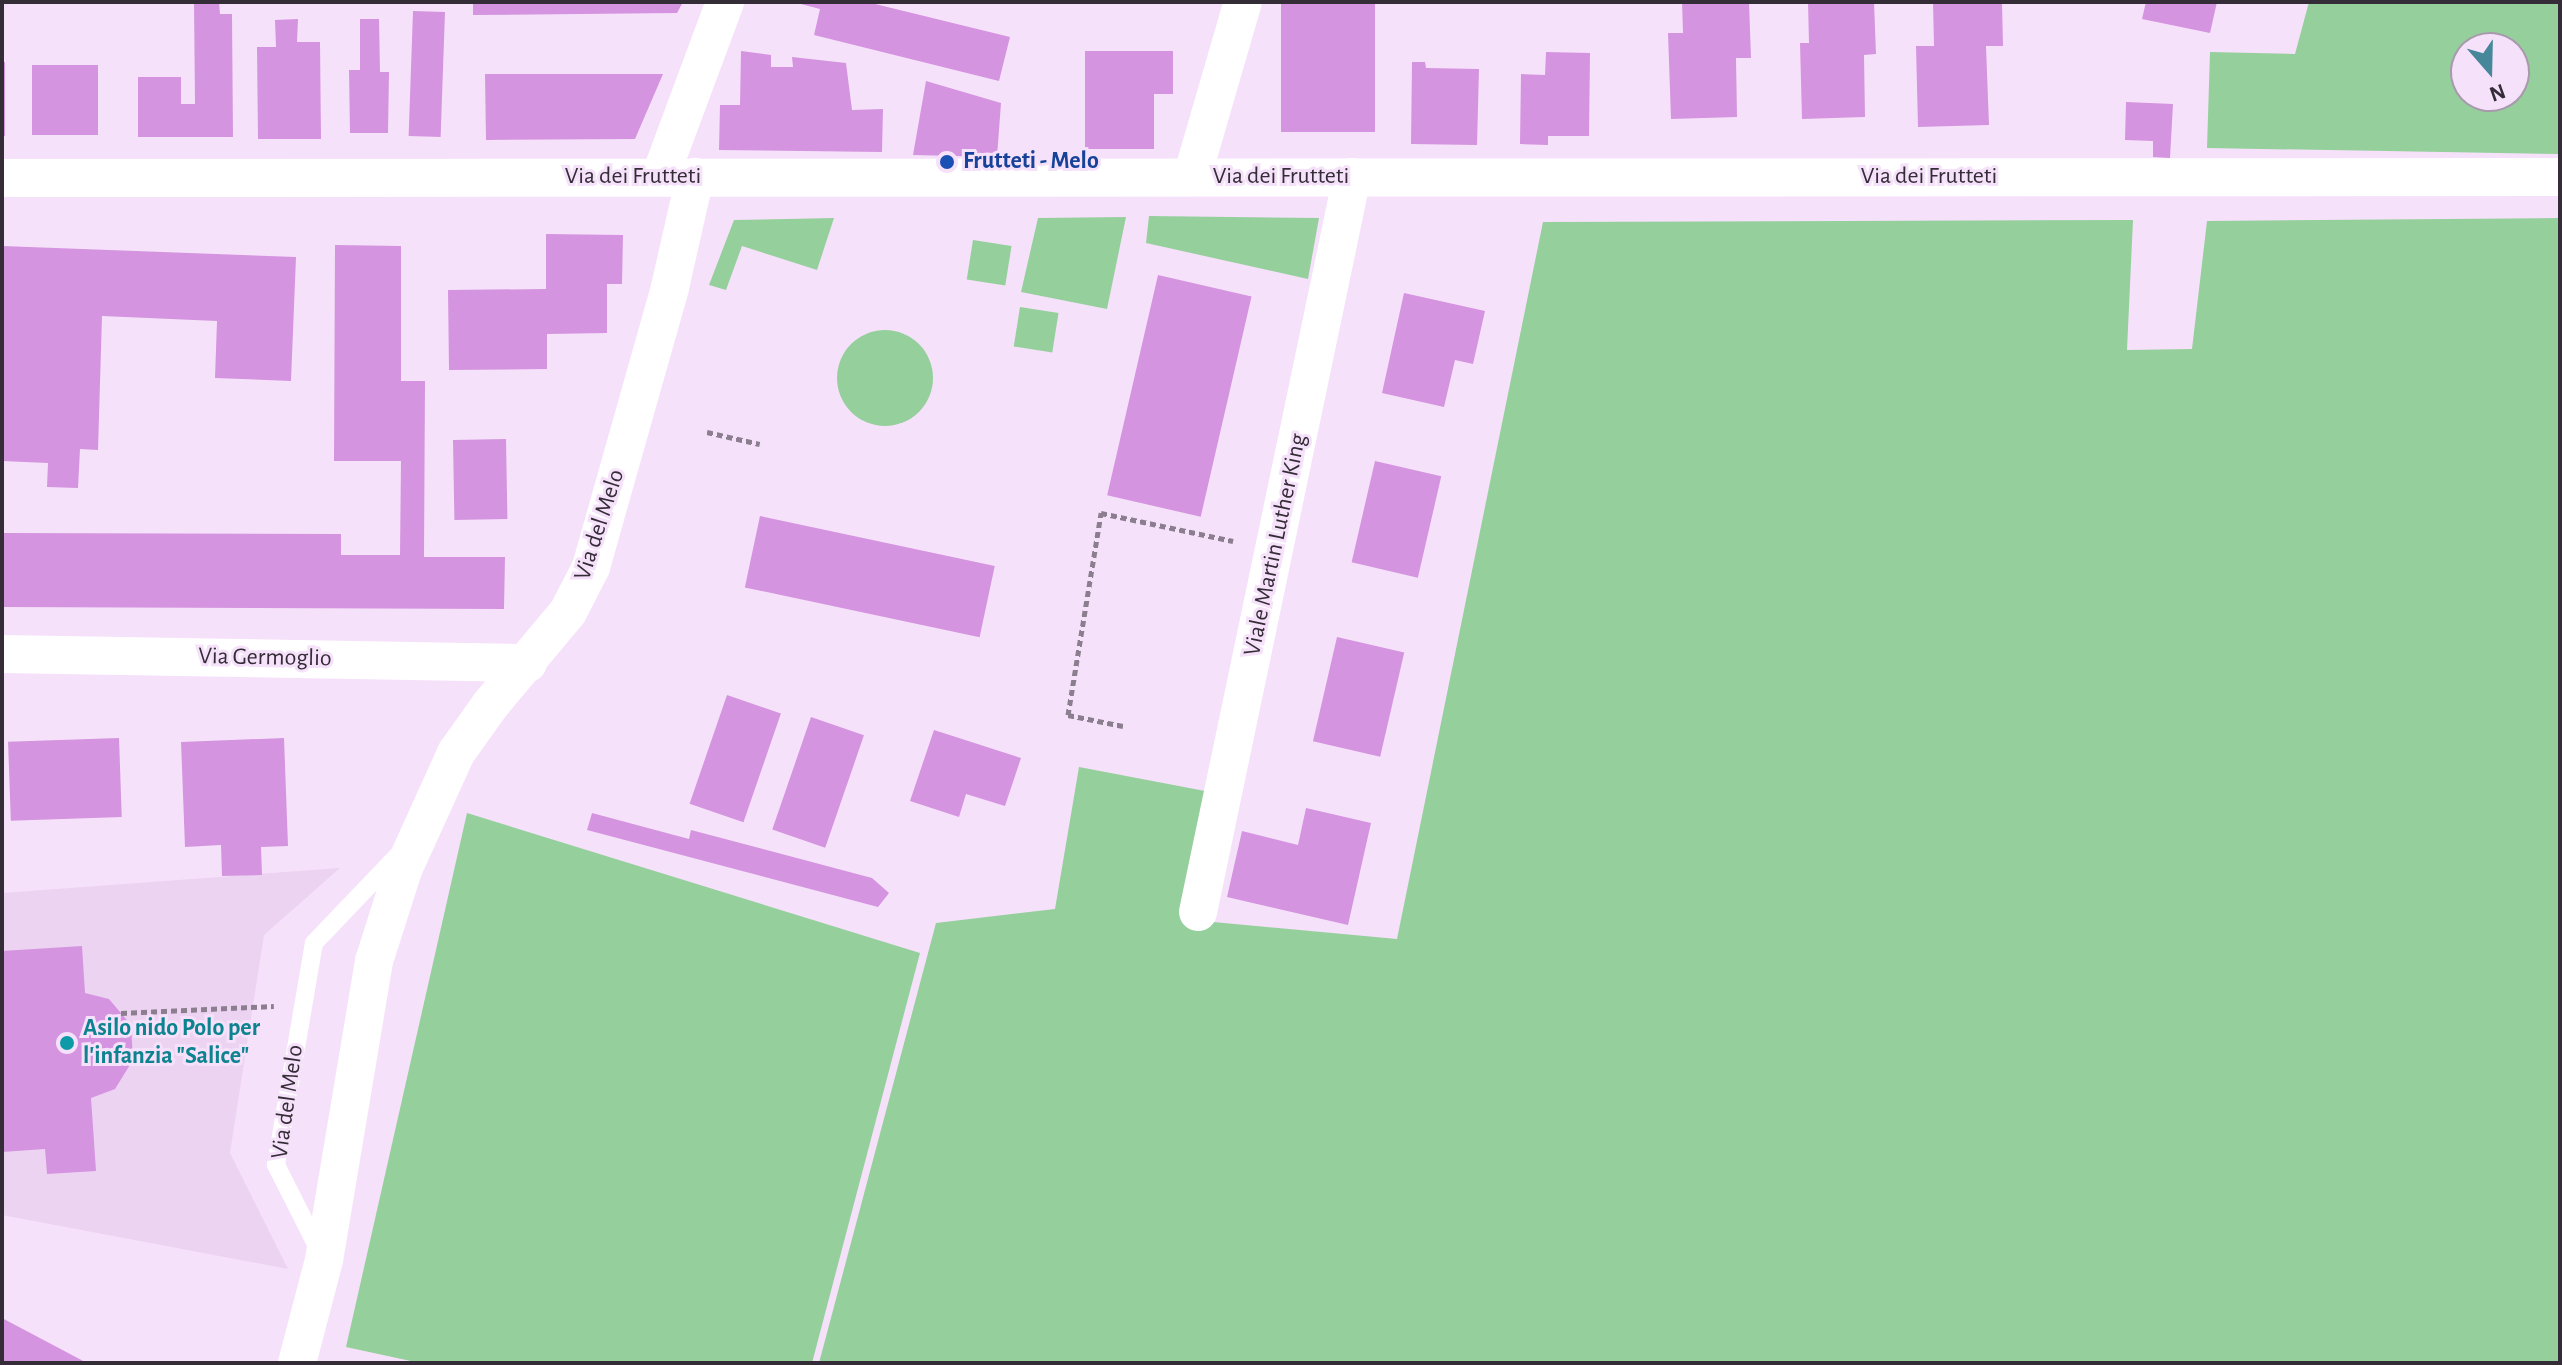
<!DOCTYPE html>
<style>
body{margin:0}
#map{position:relative;width:2562px;height:1365px;overflow:hidden;background:#f6e1fa;font-family:"Alegreya Sans",sans-serif}
div>[style]{position:absolute}
.built>*{inset:0;background:#edd3f2}
.green>*{inset:0;background:#95cf9c;transform-origin:0 0}
.round{border-radius:50%}
.building>*{inset:0;background:#d494df;transform-origin:0 0}
.path>*{height:5px;margin-top:-2.5px;transform-origin:0;background:repeating-linear-gradient(90deg,#8b7e8e 0 6px,transparent 0 10px)}
.lane>*{height:18px;margin:-9px;padding:0 9px;transform-origin:9px;border-radius:9px;background:#fff}
.street>*{height:38px;margin:-19px;padding:0 19px;transform-origin:19px;border-radius:19px;background:#fff}
.dots>*{width:22px;height:22px;translate:-50% -50%;box-sizing:border-box;border:4px solid #f6e1fa;border-radius:50%}
span{translate:-50% -50%;white-space:nowrap;text-align:center;line-height:1.15;-webkit-text-stroke:6px #f6e1fa;paint-order:stroke}
.transit-label{font-size:24px;color:#164399;font-weight:700}
.left{translate:0 -50%;text-align:left}
.street-label{font-size:24px;color:#342c36}
.culture-label{font-size:24px;color:#0d838f;font-weight:700}
.frame{position:absolute;inset:0;border:4px solid #342c36;pointer-events:none}
.north{position:absolute;left:2450px;top:32px;width:80px;height:80px;box-sizing:border-box;background:#f6e1fa;border:2px solid #a899ac;border-radius:50%;rotate:160deg;font-size:22px;font-weight:700;line-height:32px;text-align:center;color:#342c36}
.north::after{content:'';display:block;margin:auto;width:28px;height:36px;background:#46879a;clip-path:polygon(50% 0,100% 100%,50% 72%,0 100%)}
</style>
<div id="map">
<div class="built">
<div style="clip-path:polygon(340px 868px,264px 935px,230px 1153px,288px 1269px,2px 1215px,2px 893px)"></div>
</div>
<div class="green">
<div style="clip-path:polygon(evenodd,2309px 2px,2560px 2px,2560px 154px,2207px 148px,2210px 52px,2295px 54px,2309px 2px,2514px 48px,2514px 96px,2466px 96px,2466px 48px,2514px 48px)"></div>
<div style="clip-path:polygon(1149px 216px,1319px 218px,1308px 279px,1146px 243px)"></div>
<div style="clip-path:polygon(1126px 217px,1107px 309px,1021px 292px,1038px 218px)"></div>
<div style="clip-path:polygon(834px 218px,817px 270px,742px 246px,726px 290px,709px 285px,734px 220px)"></div>
<div style="clip-path:polygon(2560px 218px,2560px 1363px,819px 1363px,936px 923px,1055px 909px,1079px 767px,1205px 791px,1181px 919px,1397px 939px,1543px 222px,2133px 220px,2127px 350px,2192px 349px,2207px 221px)"></div>
<div style="left:973px;top:240px;width:39px;height:40px;rotate:9deg"></div>
<div style="left:1020px;top:307px;width:39px;height:40px;rotate:9deg"></div>
<div class="round" style="left:837px;top:330px;width:96px;height:96px"></div>
<div style="clip-path:polygon(467px 813px,920px 953px,812px 1363px,420px 1363px,346px 1347px)"></div>
</div>
<div class="building">
<div style="clip-path:polygon(194px 2px,219px 2px,220px 14px,232px 14px,233px 137px,138px 137px,138px 77px,181px 77px,181px 104px,195px 104px)"></div>
<div style="clip-path:polygon(473px 2px,683px 2px,677px 13px,473px 15px)"></div>
<div style="clip-path:polygon(867px 2px,1010px 37px,999px 81px,814px 35px,820px 9px,797px 3px)"></div>
<div style="left:1281px;top:2px;width:94px;height:130px"></div>
<div style="clip-path:polygon(1682px 2px,1749px 2px,1751px 58px,1736px 58px,1737px 117px,1671px 119px,1668px 33px,1683px 33px)"></div>
<div style="clip-path:polygon(1808px 2px,1874px 2px,1876px 54px,1864px 55px,1865px 117px,1802px 119px,1800px 43px,1809px 43px)"></div>
<div style="clip-path:polygon(1933px 2px,2002px 2px,2003px 46px,1986px 46px,1989px 125px,1918px 127px,1916px 46px,1934px 46px)"></div>
<div style="clip-path:polygon(2146px 2px,2217px 2px,2210px 33px,2142px 19px)"></div>
<div style="left:413px;top:11px;width:32px;height:125px;rotate:2deg"></div>
<div style="clip-path:polygon(298px 19px,297px 42px,320px 42px,321px 139px,258px 139px,257px 47px,276px 47px,275px 20px)"></div>
<div style="clip-path:polygon(360px 19px,379px 19px,380px 72px,389px 72px,388px 133px,350px 133px,349px 70px,360px 70px)"></div>
<div style="clip-path:polygon(741px 51px,771px 55px,771px 67px,793px 67px,792px 57px,846px 63px,852px 110px,883px 109px,882px 152px,719px 150px,720px 105px,740px 105px)"></div>
<div style="clip-path:polygon(1085px 51px,1173px 51px,1173px 94px,1154px 94px,1154px 149px,1085px 149px)"></div>
<div style="clip-path:polygon(1546px 52px,1590px 53px,1589px 136px,1548px 136px,1548px 145px,1520px 144px,1521px 74px,1545px 75px)"></div>
<div style="left:2px;top:62px;width:3px;height:74px"></div>
<div style="clip-path:polygon(1412px 62px,1425px 62px,1426px 68px,1479px 69px,1477px 145px,1411px 144px)"></div>
<div style="left:32px;top:65px;width:66px;height:70px"></div>
<div style="clip-path:polygon(485px 74px,663px 74px,635px 139px,486px 140px)"></div>
<div style="clip-path:polygon(926px 81px,1001px 103px,997px 157px,913px 155px)"></div>
<div style="clip-path:polygon(2126px 102px,2173px 104px,2170px 158px,2153px 157px,2153px 141px,2125px 140px)"></div>
<div style="clip-path:polygon(546px 234px,623px 235px,622px 284px,607px 284px,607px 333px,547px 334px,547px 369px,449px 370px,448px 290px,546px 289px)"></div>
<div style="clip-path:polygon(335px 245px,401px 246px,401px 381px,425px 381px,424px 557px,505px 557px,504px 609px,2px 607px,2px 533px,341px 534px,341px 555px,400px 555px,401px 461px,334px 461px)"></div>
<div style="clip-path:polygon(2px 246px,296px 257px,291px 381px,215px 378px,217px 321px,102px 316px,98px 450px,80px 449px,78px 488px,47px 487px,48px 463px,2px 461px)"></div>
<div style="left:1158px;top:275px;width:96px;height:226px;rotate:13deg"></div>
<div style="clip-path:polygon(1404px 293px,1485px 311px,1473px 364px,1455px 360px,1444px 407px,1382px 393px)"></div>
<div style="left:506px;top:439px;width:80px;height:53px;rotate:89deg"></div>
<div style="left:1375px;top:461px;width:68px;height:104px;rotate:13deg"></div>
<div style="left:760px;top:516px;width:240px;height:73px;rotate:12deg"></div>
<div style="left:1337px;top:637px;width:69px;height:107px;rotate:13deg"></div>
<div style="left:727px;top:695px;width:57px;height:115px;rotate:19deg"></div>
<div style="left:811px;top:717px;width:56px;height:119px;rotate:19deg"></div>
<div style="clip-path:polygon(934px 730px,1021px 758px,1005px 806px,966px 794px,959px 817px,910px 801px)"></div>
<div style="left:119px;top:738px;width:79px;height:111px;rotate:88deg"></div>
<div style="clip-path:polygon(284px 738px,288px 846px,261px 847px,262px 875px,222px 876px,221px 845px,185px 847px,181px 742px)"></div>
<div style="clip-path:polygon(1306px 808px,1371px 823px,1348px 925px,1227px 897px,1242px 831px,1298px 845px)"></div>
<div style="clip-path:polygon(592px 813px,689px 839px,691px 830px,872px 878px,889px 893px,878px 907px,587px 830px)"></div>
<div style="clip-path:polygon(82px 946px,85px 993px,109px 999px,131px 1025px,133px 1060px,115px 1089px,91px 1098px,96px 1171px,47px 1174px,45px 1149px,2px 1152px,2px 951px)"></div>
<div style="clip-path:polygon(2px 1318px,87px 1363px,2px 1363px)"></div>
</div>
<div class="path">
<div style="left:707px;top:432px;width:54px;rotate:12.8deg"></div>
<div style="left:1123px;top:726px;width:56px;rotate:-168.7deg"></div>
<div style="left:1068px;top:715px;width:205px;rotate:-80.7deg"></div>
<div style="left:1101px;top:513px;width:135px;rotate:12deg"></div>
<div style="left:121px;top:1013px;width:153px;rotate:-2.6deg"></div>
</div>
<div class="lane">
<div style="left:321px;top:1254px;width:100px;rotate:-116.8deg"></div>
<div style="left:276px;top:1165px;width:225px;rotate:-80.3deg"></div>
<div style="left:314px;top:943px;width:124px;rotate:-46.3deg"></div>
</div>
<div class="street">
<div style="left:660px;top:177px;width:187px;rotate:-69.6deg"></div>
<div style="left:1192px;top:177px;width:182px;rotate:-73.8deg"></div>
<div style="left:2px;top:178px;width:2558px;rotate:-0.02deg"></div>
<div style="left:2px;top:654px;width:526px;rotate:0.98deg"></div>
<div style="left:1198px;top:912px;width:751px;rotate:-78.17deg"></div>
<div style="left:297px;top:1363px;width:106px;rotate:-75.3deg"></div>
<div style="left:324px;top:1260px;width:303px;rotate:-80.5deg"></div>
<div style="left:374px;top:961px;width:96px;rotate:-72.3deg"></div>
<div style="left:403px;top:870px;width:128px;rotate:-65.6deg"></div>
<div style="left:456px;top:753px;width:60px;rotate:-54.5deg"></div>
<div style="left:491px;top:704px;width:120px;rotate:-50.1deg"></div>
<div style="left:568px;top:612px;width:51px;rotate:-62.9deg"></div>
<div style="left:591px;top:567px;width:291px;rotate:-74.2deg"></div>
<div style="left:670px;top:287px;width:113px;rotate:-77.2deg"></div>
</div>
<div class="dots">
<div style="left:947px;top:162px;background:#1a4fb4"></div>
<div style="left:67px;top:1043px;background:#0f9aa8"></div>
</div>
<div class="transit-label">
<span class="left" style="left:963px;top:162px">Frutteti - Melo</span>
</div>
<div class="street-label">
<span style="left:633px;top:177px">Via dei Frutteti</span>
<span style="left:1281px;top:177px">Via dei Frutteti</span>
<span style="left:1929px;top:177px">Via dei Frutteti</span>
<span style="left:600px;top:525px;rotate:-72deg">Via del Melo</span>
<span style="left:1276px;top:545px;rotate:-78deg">Viale Martin Luther King</span>
<span style="left:265px;top:658px;rotate:1deg">Via Germoglio</span>
<span style="left:288px;top:1102px;rotate:-82deg">Via del Melo</span>
</div>
<div class="culture-label">
<span class="left" style="left:83px;top:1043px">Asilo nido Polo per<br>l'infanzia "Salice"</span>
</div>
<div class="frame"></div>
<div class="north">N</div>
</div>
